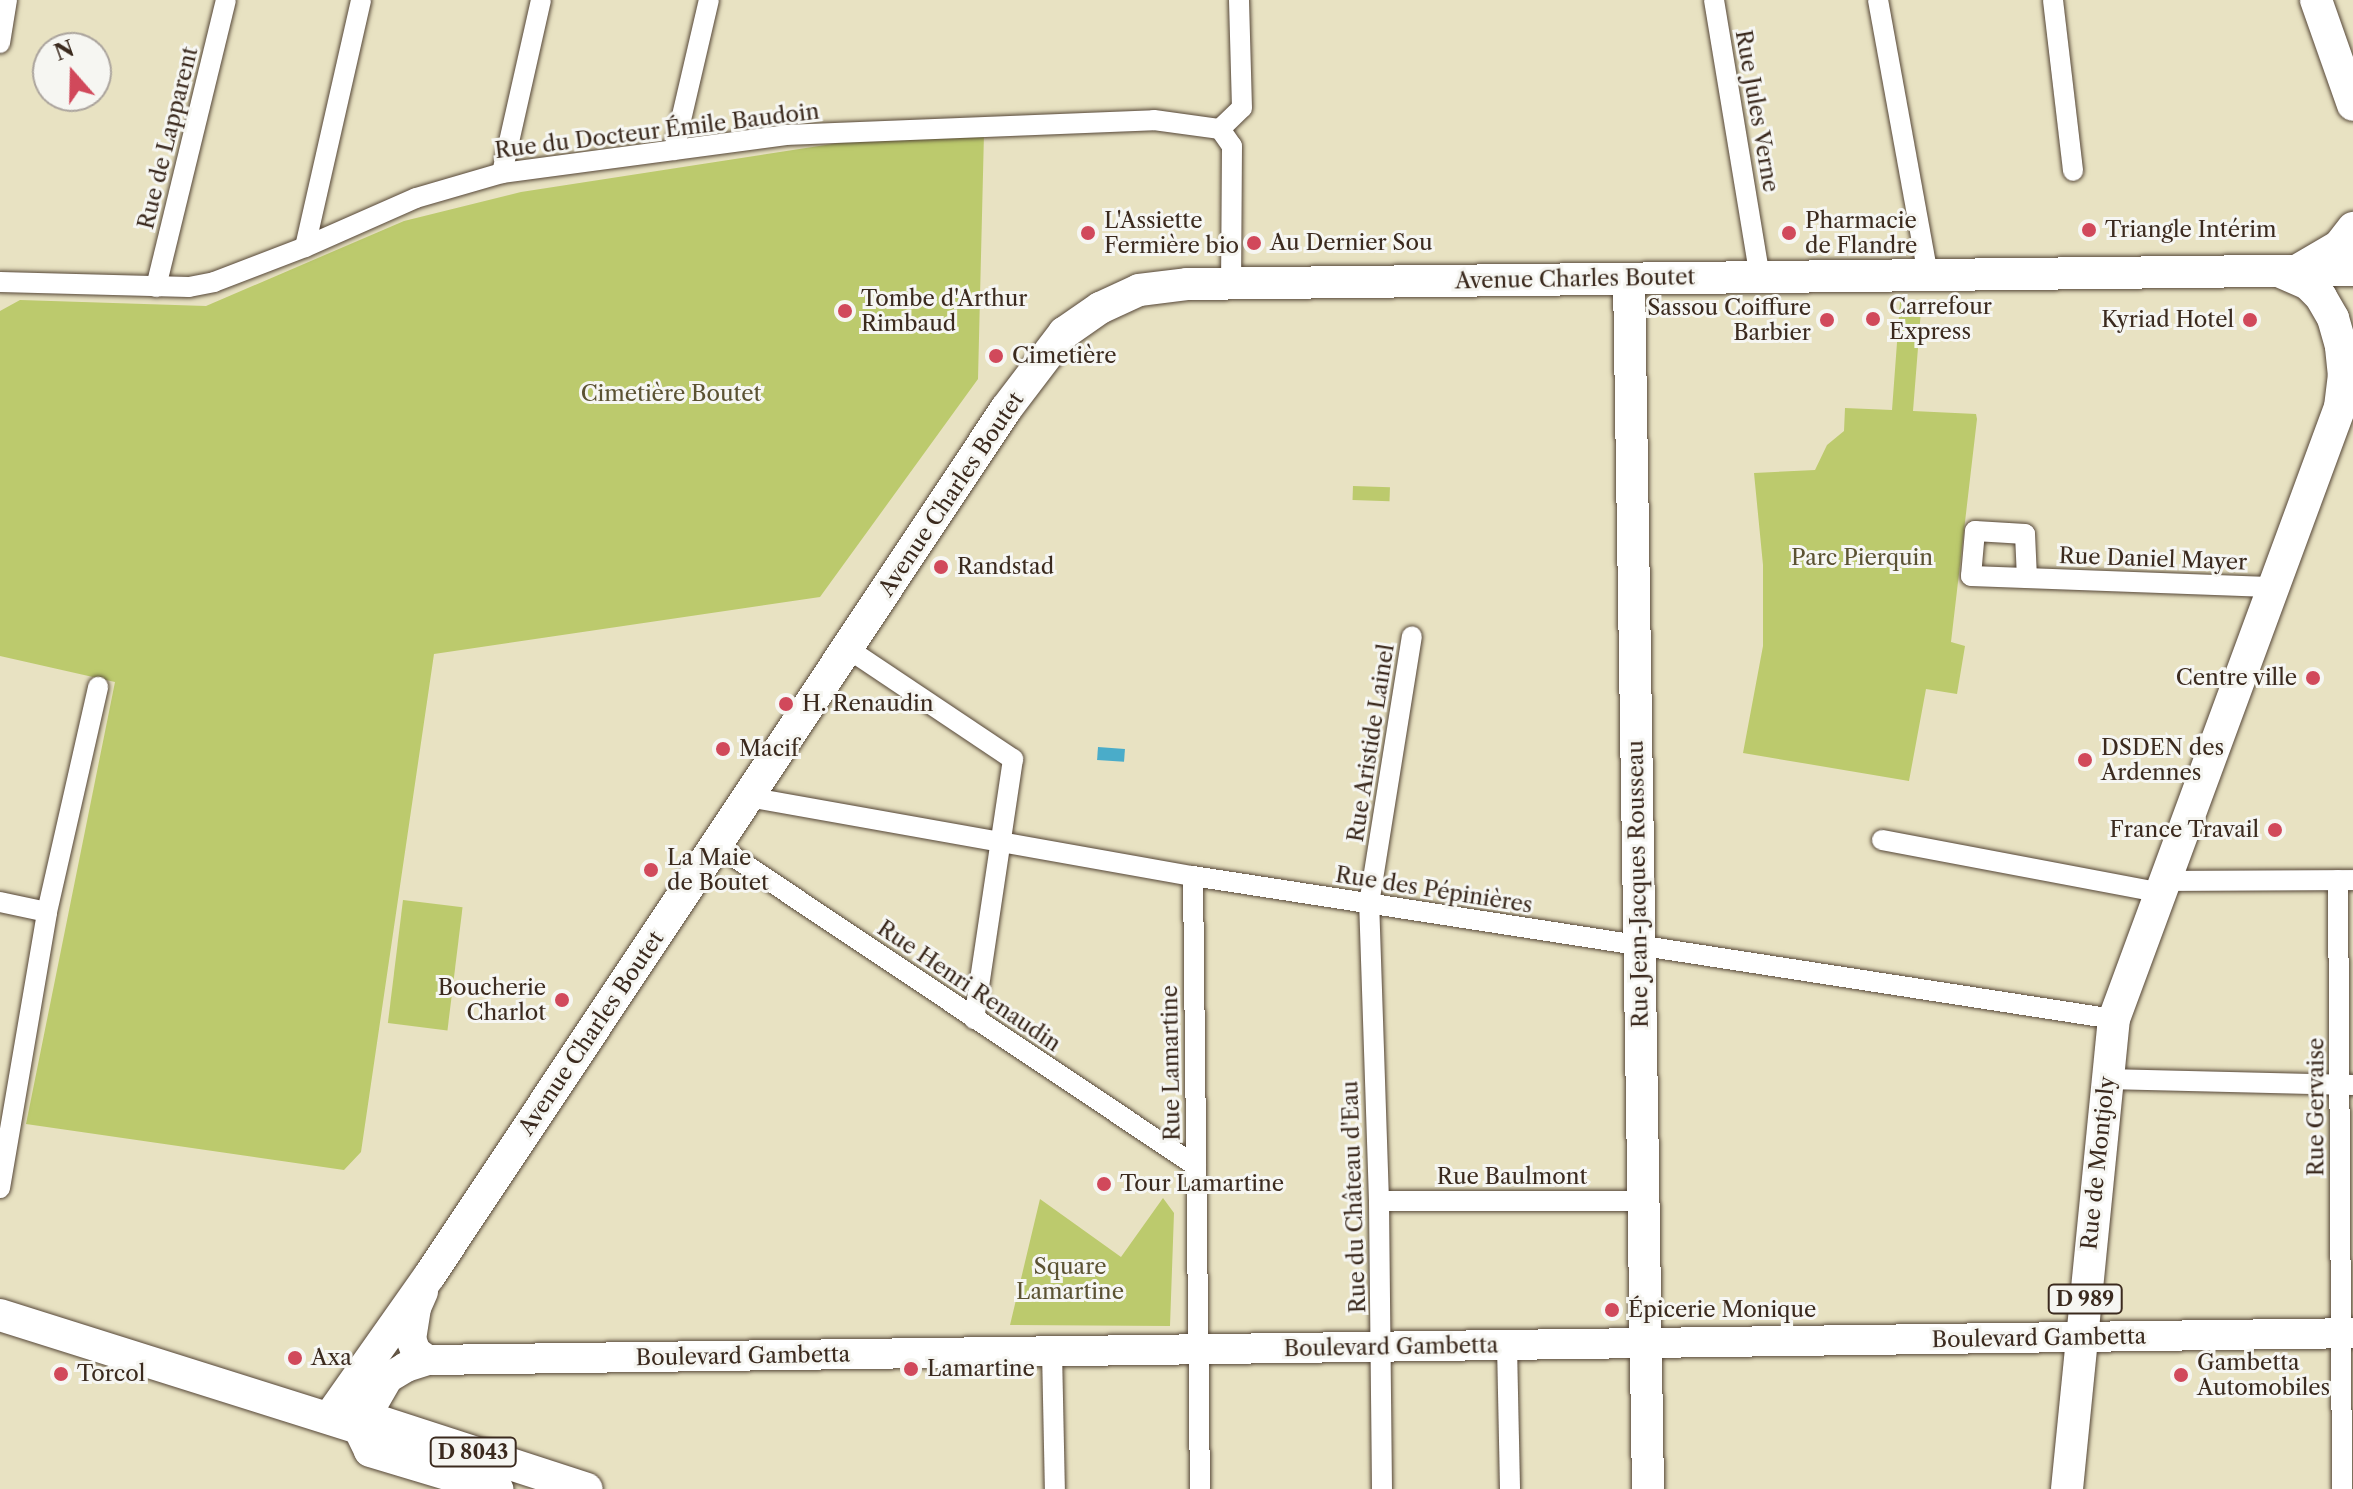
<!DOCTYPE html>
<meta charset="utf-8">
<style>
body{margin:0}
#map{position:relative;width:2353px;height:1489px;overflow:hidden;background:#e8e2c2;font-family:"Libre Caslon Text",serif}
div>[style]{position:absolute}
.green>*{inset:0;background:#bcca6d;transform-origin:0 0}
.water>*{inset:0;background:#4aacc9;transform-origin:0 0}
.roads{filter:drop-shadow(0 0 2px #554637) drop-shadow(0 0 2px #554637)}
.street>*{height:20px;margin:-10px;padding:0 10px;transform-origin:10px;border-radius:10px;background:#fff}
.secondary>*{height:30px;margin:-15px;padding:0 15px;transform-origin:15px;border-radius:15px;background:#fff}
.primary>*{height:32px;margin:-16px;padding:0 16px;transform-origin:16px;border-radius:16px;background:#fff}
.dots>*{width:22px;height:22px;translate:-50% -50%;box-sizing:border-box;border:4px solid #f6f6f2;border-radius:50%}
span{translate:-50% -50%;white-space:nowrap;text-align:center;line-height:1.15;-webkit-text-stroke:6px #f6f6f2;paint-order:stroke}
.shield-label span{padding:2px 6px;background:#f6f6f2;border:2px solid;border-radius:6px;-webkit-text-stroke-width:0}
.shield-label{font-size:20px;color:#3b2a1e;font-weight:700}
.street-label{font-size:22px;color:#3b2a1e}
.poi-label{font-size:22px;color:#3b2a1e}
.left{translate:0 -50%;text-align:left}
.right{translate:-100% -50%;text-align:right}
.park-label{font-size:22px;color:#5b5232}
.north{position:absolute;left:32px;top:32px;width:80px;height:80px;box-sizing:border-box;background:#f6f6f2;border:2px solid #aba49d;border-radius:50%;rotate:340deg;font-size:22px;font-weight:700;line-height:32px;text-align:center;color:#3b2a1e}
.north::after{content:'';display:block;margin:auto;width:28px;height:36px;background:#d1495b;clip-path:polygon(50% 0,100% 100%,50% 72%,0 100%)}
</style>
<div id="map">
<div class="green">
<div style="clip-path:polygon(984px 133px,978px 379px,820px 597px,434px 654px,361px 1152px,344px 1170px,26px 1124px,115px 682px,0 656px,0 311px,20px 300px,206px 306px,404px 221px,521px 192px,845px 142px)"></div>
<div style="clip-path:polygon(1919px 301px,1921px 310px,1913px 411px,1976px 414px,1977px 419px,1951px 642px,1965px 646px,1957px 694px,1926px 689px,1909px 781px,1743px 753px,1763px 646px,1763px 565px,1754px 473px,1815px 470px,1827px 445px,1844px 431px,1845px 408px,1892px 410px,1900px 302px)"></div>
<div style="left:1353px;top:486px;width:37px;height:14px;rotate:2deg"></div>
<div style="left:403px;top:900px;width:60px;height:124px;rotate:7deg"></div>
<div style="clip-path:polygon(1163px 1198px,1174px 1213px,1170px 1326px,1010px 1325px,1040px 1199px,1121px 1257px)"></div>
</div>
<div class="water">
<div style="left:1098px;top:747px;width:27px;height:13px;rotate:4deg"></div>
</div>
<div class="roads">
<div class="street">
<div style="left:1714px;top:0;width:281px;rotate:80.6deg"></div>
<div style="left:1878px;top:0;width:280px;rotate:79.7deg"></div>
<div style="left:2053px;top:0;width:172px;rotate:83.3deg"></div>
<div style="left:0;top:43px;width:44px;rotate:-80.8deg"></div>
<div style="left:1220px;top:129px;width:21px;rotate:55deg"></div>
<div style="left:1232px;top:146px;width:137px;rotate:90.4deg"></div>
<div style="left:1220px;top:129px;width:30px;rotate:-44deg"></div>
<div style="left:1242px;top:108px;width:108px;rotate:-91.6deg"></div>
<div style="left:674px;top:150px;width:154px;rotate:-76.9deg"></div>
<div style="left:502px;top:173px;width:177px;rotate:-77.3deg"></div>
<div style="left:305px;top:247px;width:253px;rotate:-77.2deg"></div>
<div style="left:0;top:282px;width:189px;rotate:1.5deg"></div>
<div style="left:189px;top:287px;width:25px;rotate:-11deg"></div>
<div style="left:214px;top:282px;width:97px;rotate:-21deg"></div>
<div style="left:305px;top:247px;width:121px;rotate:-23.8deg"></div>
<div style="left:416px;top:198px;width:90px;rotate:-16.2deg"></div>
<div style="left:502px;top:173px;width:286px;rotate:-7.6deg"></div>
<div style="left:785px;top:135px;width:369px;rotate:-2.3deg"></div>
<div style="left:1154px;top:120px;width:67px;rotate:7.8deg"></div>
<div style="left:156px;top:287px;width:295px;rotate:-76.3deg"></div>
<div style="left:2027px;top:578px;width:44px;rotate:-92.6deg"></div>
<div style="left:2025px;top:534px;width:50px;rotate:-176.6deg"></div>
<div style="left:1975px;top:531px;width:45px;rotate:95.1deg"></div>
<div style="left:1971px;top:576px;width:305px;rotate:2.1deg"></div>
<div style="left:847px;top:648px;width:200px;rotate:33.8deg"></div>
<div style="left:1013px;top:759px;width:263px;rotate:98.5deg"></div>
<div style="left:748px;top:797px;width:452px;rotate:10.1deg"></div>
<div style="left:1193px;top:876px;width:932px;rotate:8.83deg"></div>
<div style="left:1882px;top:840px;width:285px;rotate:10.7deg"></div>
<div style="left:716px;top:845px;width:577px;rotate:33.77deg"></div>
<div style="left:1193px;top:876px;width:613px;rotate:89.35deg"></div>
<div style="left:2338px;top:880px;width:609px;rotate:89.62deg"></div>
<div style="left:2167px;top:881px;width:186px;rotate:-0.3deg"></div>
<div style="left:0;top:902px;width:48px;rotate:12deg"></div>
<div style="left:2106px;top:1079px;width:247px;rotate:1.4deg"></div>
<div style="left:0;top:1188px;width:280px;rotate:-80.3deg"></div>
<div style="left:47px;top:912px;width:231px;rotate:-77.2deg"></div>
<div style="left:1379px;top:1201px;width:266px"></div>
<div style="left:1507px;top:1345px;width:144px;rotate:88.8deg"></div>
<div style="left:1052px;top:1351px;width:138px;rotate:88.8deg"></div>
<div style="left:1382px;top:1489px;width:288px;rotate:-90.6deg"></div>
<div style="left:1379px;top:1201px;width:297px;rotate:-91.9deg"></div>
<div style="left:1369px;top:904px;width:271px;rotate:-80.9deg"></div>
</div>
<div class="secondary">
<div style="left:423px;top:1292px;width:17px;rotate:114deg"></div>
<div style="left:416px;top:1308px;width:31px;rotate:99deg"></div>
<div style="left:411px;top:1339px;width:14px;rotate:69deg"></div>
<div style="left:416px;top:1352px;width:14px;rotate:34deg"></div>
<div style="left:359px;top:1428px;width:58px;rotate:-59.9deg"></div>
<div style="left:388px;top:1378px;width:21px;rotate:-31deg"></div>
<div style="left:406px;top:1367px;width:23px;rotate:-18deg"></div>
<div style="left:428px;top:1360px;width:1925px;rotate:-0.8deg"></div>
</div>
<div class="primary">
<div style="left:2316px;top:0;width:111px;rotate:70.6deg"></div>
<div style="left:2298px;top:270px;width:48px;rotate:-30.3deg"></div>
<div style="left:2339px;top:246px;width:23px;rotate:-52deg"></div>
<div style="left:1629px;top:279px;width:1210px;rotate:89.1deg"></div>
<div style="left:0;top:1315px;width:376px;rotate:17.5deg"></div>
<div style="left:359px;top:1428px;width:25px;rotate:-11deg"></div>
<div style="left:384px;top:1423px;width:213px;rotate:18deg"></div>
<div style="left:329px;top:1418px;width:175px;rotate:-54.8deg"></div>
<div style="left:430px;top:1275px;width:1040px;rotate:-56.37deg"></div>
<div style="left:1006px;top:409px;width:96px;rotate:-52.7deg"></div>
<div style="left:1064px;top:333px;width:44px;rotate:-34.8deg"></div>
<div style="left:1100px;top:308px;width:43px;rotate:-24.8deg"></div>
<div style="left:1139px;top:290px;width:48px;rotate:-7.1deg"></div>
<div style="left:1187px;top:284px;width:1166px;rotate:-0.69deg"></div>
<div style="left:359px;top:1428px;width:25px;rotate:64deg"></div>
<div style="left:370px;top:1451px;width:133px;rotate:16.7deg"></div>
<div style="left:2067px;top:1489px;width:472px;rotate:-84.3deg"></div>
<div style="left:2114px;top:1019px;width:652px;rotate:-69.73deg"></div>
<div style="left:2340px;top:407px;width:31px;rotate:-83deg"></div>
<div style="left:2344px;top:376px;width:30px;rotate:-96deg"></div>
<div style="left:2341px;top:346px;width:29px;rotate:-106deg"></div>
<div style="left:2333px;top:318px;width:24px;rotate:-120deg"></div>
<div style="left:2321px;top:297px;width:18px;rotate:-135deg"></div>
<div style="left:2308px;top:284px;width:30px;rotate:-156deg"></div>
</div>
</div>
<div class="dots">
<div style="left:2089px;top:230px;background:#d1495b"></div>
<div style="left:1088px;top:233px;background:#d1495b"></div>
<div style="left:1789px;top:233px;background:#d1495b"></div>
<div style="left:1254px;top:243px;background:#d1495b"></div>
<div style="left:845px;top:311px;background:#d1495b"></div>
<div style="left:1873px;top:319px;background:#d1495b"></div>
<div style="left:1827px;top:320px;background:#d1495b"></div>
<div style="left:2250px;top:320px;background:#d1495b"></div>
<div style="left:996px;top:356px;background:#d1495b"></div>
<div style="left:941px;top:567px;background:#d1495b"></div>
<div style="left:2313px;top:678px;background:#d1495b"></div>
<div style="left:786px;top:704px;background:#d1495b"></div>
<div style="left:723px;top:749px;background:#d1495b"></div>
<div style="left:2085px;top:760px;background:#d1495b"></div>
<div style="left:2275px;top:830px;background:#d1495b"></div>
<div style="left:651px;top:870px;background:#d1495b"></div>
<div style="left:562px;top:1000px;background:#d1495b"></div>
<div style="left:1104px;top:1184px;background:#d1495b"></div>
<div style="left:1612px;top:1310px;background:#d1495b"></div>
<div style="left:295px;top:1358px;background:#d1495b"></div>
<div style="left:911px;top:1369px;background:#d1495b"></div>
<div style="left:61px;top:1374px;background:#d1495b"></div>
<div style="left:2181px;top:1375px;background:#d1495b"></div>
</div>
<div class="shield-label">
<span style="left:2085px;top:1299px">D 989</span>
<span style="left:473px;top:1452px">D 8043</span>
</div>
<div class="street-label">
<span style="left:1757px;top:111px;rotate:80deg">Rue Jules Verne</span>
<span style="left:657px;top:131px;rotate:-7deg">Rue du Docteur Émile Baudoin</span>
<span style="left:168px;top:138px;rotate:-76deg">Rue de Lapparent</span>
<span style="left:1575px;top:279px;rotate:-1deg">Avenue Charles Boutet</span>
<span style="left:951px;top:494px;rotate:-56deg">Avenue Charles Boutet</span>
<span style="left:2153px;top:559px;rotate:2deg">Rue Daniel Mayer</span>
<span style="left:1371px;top:743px;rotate:-81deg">Rue Aristide Lainel</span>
<span style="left:1638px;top:884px;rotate:-91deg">Rue Jean-Jacques Rousseau</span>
<span style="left:1434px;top:890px;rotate:9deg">Rue des Pépinières</span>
<span style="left:969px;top:986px;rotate:34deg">Rue Henri Renaudin</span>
<span style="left:591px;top:1033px;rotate:-56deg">Avenue Charles Boutet</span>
<span style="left:1171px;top:1063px;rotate:-91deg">Rue Lamartine</span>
<span style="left:2316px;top:1107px;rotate:-90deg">Rue Gervaise</span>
<span style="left:2098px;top:1163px;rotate:-84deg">Rue de Montjoly</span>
<span style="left:1512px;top:1177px">Rue Baulmont</span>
<span style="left:1354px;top:1197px;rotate:-92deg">Rue du Château d'Eau</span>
<span style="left:2039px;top:1338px;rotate:-1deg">Boulevard Gambetta</span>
<span style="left:1391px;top:1347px;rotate:-1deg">Boulevard Gambetta</span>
<span style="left:743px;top:1356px;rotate:-1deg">Boulevard Gambetta</span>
</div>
<div class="poi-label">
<span class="left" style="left:1104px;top:233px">L'Assiette<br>Fermière bio</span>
<span class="left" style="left:1805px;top:233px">Pharmacie<br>de Flandre</span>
<span class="left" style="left:2105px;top:230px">Triangle Intérim</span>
<span class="left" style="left:1270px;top:243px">Au Dernier Sou</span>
<span class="left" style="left:861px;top:311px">Tombe d'Arthur<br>Rimbaud</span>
<span class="left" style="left:1889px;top:319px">Carrefour<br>Express</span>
<span class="right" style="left:1811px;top:320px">Sassou Coiffure<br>Barbier</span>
<span class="right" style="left:2234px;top:320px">Kyriad Hotel</span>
<span class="left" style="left:1012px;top:356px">Cimetière</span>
<span class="left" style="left:957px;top:567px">Randstad</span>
<span class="right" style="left:2297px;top:678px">Centre ville</span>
<span class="left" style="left:802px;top:704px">H. Renaudin</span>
<span class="left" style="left:2101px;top:760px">DSDEN des<br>Ardennes</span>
<span class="left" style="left:739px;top:749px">Macif</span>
<span class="right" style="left:2259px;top:830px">France Travail</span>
<span class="left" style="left:667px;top:870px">La Maie<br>de Boutet</span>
<span class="right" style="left:546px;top:1000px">Boucherie<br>Charlot</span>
<span class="left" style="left:1120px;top:1184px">Tour Lamartine</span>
<span class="left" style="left:1628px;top:1310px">Épicerie Monique</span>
<span class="left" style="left:311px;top:1358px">Axa</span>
<span class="left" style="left:2197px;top:1375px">Gambetta<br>Automobiles</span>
<span class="left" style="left:927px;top:1369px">Lamartine</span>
<span class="left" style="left:77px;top:1374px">Torcol</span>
</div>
<div class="park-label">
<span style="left:671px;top:394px">Cimetière Boutet</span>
<span style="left:1862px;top:558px">Parc Pierquin</span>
<span style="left:1070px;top:1279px">Square<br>Lamartine</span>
</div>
<div class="north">N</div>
</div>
